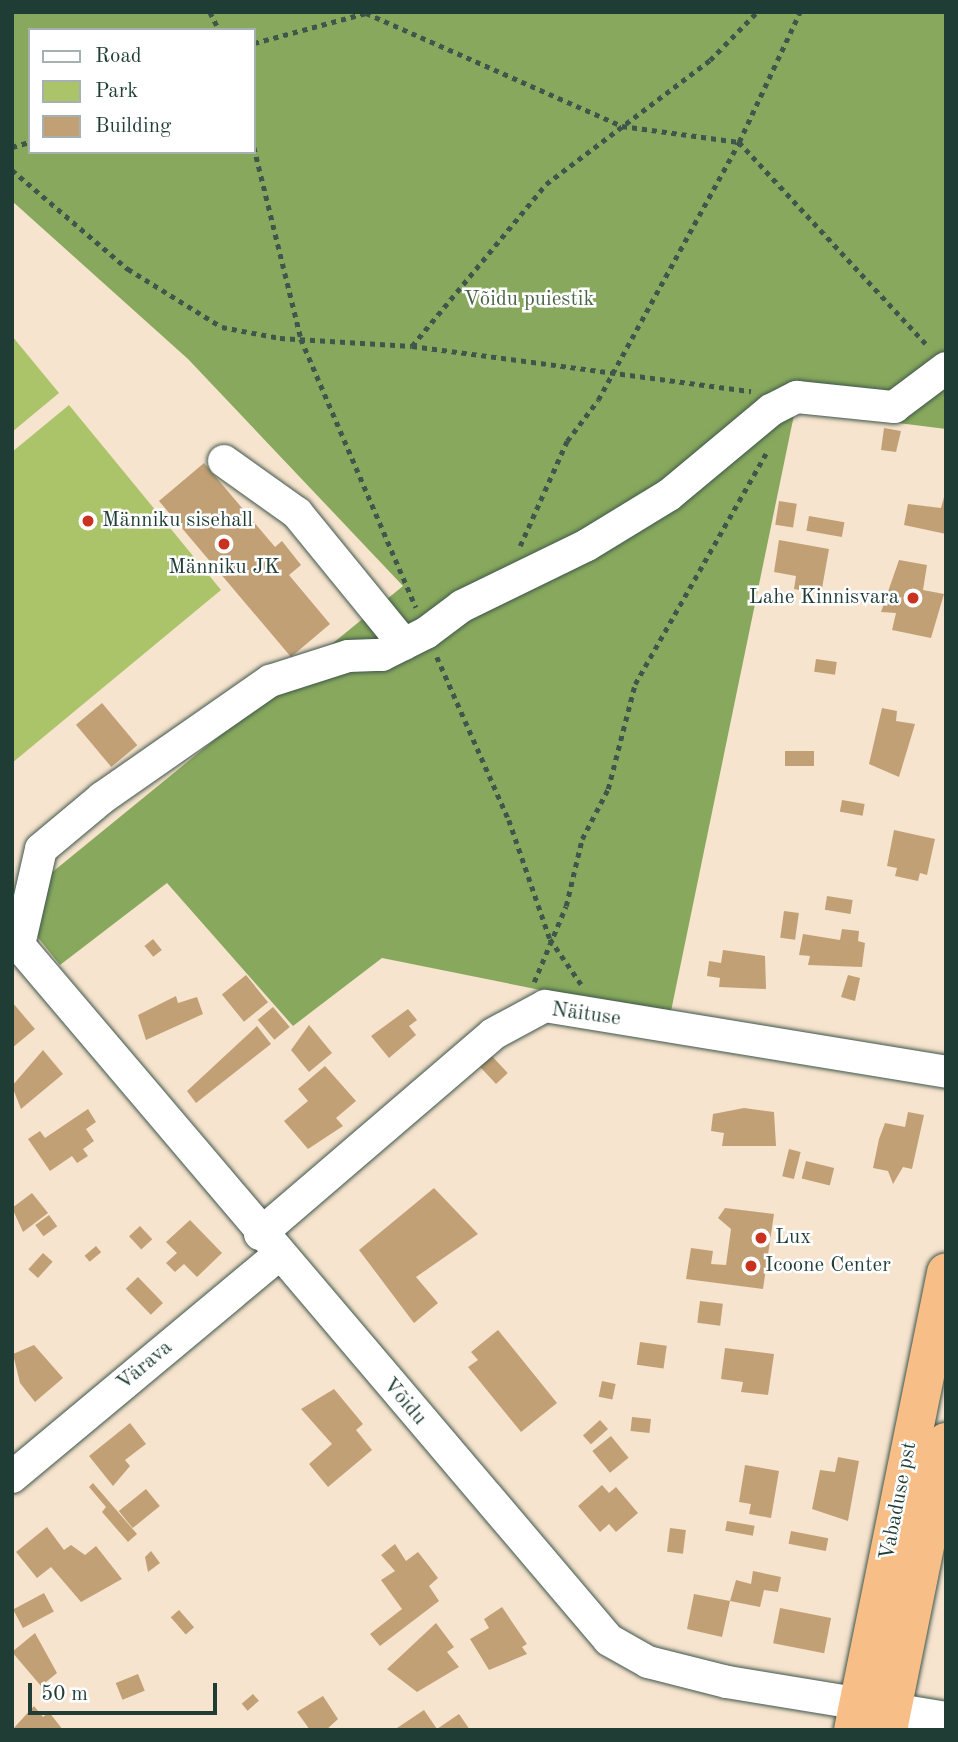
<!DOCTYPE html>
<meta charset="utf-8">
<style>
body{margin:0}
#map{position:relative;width:958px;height:1742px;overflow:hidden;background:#f7e4ce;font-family:"Old Standard TT",serif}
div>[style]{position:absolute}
.green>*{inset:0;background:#abc369}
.forest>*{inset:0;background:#88a95d}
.building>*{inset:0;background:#c2a076;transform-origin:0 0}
.path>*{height:4.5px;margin-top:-2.25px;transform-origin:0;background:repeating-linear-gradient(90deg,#3f564b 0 5px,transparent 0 10px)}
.roads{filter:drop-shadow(0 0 2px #3f564b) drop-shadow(0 0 2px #3f564b)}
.minor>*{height:32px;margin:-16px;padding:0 16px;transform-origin:16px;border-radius:16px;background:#fff}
.highway>*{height:38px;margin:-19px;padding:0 19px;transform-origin:19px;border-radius:19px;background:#f7be88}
.dots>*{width:19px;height:19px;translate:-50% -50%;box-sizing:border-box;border:4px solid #fff;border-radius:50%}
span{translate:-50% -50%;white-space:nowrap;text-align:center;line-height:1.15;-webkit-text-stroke:5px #fff;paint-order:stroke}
.park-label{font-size:21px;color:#496544}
.poi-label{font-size:21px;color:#1f3d34}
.left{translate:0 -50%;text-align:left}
.right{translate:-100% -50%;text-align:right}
.street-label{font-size:21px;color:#1f3d34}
.frame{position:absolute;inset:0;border:14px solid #1f3d34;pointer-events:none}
.legend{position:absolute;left:28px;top:28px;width:228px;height:126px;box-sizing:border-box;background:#fff;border:2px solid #a5b1ae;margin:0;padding:9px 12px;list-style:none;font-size:21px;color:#1f3d34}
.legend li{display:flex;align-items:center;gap:14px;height:35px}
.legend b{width:35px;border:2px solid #a5b1ae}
.scale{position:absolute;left:28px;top:1683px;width:189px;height:32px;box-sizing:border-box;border:4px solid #1f3d34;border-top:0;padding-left:9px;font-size:21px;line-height:24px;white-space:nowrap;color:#1f3d34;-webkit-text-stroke:5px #fff;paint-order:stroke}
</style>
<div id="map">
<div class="green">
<div style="clip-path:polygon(12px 336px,59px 393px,12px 432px)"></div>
<div style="clip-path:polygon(69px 405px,221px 590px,12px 763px,12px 452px)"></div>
</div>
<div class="forest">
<div style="clip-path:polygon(evenodd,12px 12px,946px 12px,946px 429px,795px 410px,670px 1016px,382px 958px,293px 1026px,167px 883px,60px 965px,12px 905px,403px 586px,188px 359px,12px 201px,12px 12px,30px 30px,254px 30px,254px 152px,30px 152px,30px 30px)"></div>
</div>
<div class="building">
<div style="clip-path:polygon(884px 428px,901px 431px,896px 452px,881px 450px)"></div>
<div style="clip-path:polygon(204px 463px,275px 547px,282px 541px,301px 565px,289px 575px,330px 624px,291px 657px,159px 501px)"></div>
<div style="clip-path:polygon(946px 490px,946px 534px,904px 525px,908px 504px,941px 508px)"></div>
<div style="left:779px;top:501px;width:18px;height:24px;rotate:9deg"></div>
<div style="left:809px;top:516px;width:36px;height:15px;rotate:10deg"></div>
<div style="clip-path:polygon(779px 540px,829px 549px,821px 594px,794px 589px,796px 576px,774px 572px)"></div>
<div style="clip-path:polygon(899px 560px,927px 565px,923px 590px,944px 594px,931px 638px,892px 630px,896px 613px,881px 612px)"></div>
<div style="left:816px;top:659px;width:21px;height:13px;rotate:8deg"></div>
<div style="left:102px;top:703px;width:55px;height:34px;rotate:50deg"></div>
<div style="clip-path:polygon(882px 708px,897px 711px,896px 721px,915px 724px,899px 777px,869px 764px)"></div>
<div style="left:785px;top:751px;width:29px;height:15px"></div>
<div style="left:842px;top:800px;width:23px;height:12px;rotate:10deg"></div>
<div style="clip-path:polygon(894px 830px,935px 839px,927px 875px,920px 873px,918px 881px,895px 876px,897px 868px,887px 866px)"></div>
<div style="left:827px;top:896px;width:26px;height:14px;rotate:9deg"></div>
<div style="left:784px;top:911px;width:15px;height:27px;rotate:8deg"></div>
<div style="clip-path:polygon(842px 929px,859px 931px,858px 941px,865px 943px,862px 967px,808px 965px,810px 956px,799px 955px,803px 934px,840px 940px)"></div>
<div style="left:153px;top:939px;width:14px;height:11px;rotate:51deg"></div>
<div style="clip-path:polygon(723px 950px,765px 956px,766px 989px,719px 987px,720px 978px,707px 976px,709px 961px,721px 963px)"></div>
<div style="left:246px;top:975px;width:35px;height:31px;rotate:51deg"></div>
<div style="clip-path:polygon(848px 975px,860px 978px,855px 1001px,841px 997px)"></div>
<div style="clip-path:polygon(176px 996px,178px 1003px,197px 997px,203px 1014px,146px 1040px,138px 1015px)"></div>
<div style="clip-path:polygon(12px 1002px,35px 1029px,12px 1048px)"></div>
<div style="left:273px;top:1007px;width:26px;height:20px;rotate:50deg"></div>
<div style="clip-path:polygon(408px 1009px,417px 1020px,409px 1026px,416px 1035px,389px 1058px,371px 1036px)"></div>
<div style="clip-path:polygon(309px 1025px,332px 1053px,309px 1072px,291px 1050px)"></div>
<div style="clip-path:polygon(257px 1026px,271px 1044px,196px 1103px,187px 1091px)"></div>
<div style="clip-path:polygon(43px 1050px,63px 1074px,21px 1109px,12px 1086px)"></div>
<div style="left:490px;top:1054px;width:26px;height:16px;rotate:47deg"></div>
<div style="clip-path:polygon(325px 1066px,356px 1101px,336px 1118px,343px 1126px,308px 1149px,284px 1121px,308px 1101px,298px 1089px)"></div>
<div style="clip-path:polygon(744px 1108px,774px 1112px,776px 1146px,722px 1146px,724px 1133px,711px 1131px,713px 1114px)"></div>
<div style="clip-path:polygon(88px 1109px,96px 1122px,86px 1129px,94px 1141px,83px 1149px,88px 1156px,77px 1163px,72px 1156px,50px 1171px,28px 1139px,40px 1131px,45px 1138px)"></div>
<div style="clip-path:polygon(908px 1112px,924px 1115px,912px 1169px,903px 1167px,893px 1184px,888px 1171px,873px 1168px,879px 1139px,885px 1123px,905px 1127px)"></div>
<div style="left:789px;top:1149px;width:12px;height:28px;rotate:14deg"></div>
<div style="left:806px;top:1161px;width:29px;height:18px;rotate:14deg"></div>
<div style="clip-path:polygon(434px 1188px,478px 1234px,416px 1277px,438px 1303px,414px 1323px,359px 1250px)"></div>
<div style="clip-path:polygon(32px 1193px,48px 1213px,23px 1232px,12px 1208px)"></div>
<div style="clip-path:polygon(725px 1208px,774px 1214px,763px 1289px,686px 1279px,691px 1248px,713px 1251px,711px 1264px,726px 1265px,731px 1229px,718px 1218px)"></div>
<div style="left:49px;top:1215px;width:14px;height:17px;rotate:54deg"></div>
<div style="clip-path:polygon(190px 1220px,222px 1253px,197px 1277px,184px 1264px,175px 1272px,166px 1263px,177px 1253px,166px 1242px)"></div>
<div style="left:140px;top:1226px;width:18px;height:15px;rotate:47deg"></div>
<div style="left:96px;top:1246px;width:8px;height:15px;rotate:50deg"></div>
<div style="left:43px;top:1253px;width:13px;height:22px;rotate:42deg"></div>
<div style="left:138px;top:1277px;width:36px;height:17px;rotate:46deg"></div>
<div style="left:700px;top:1301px;width:23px;height:22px;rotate:7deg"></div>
<div style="clip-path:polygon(498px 1330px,557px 1403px,521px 1432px,468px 1367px,478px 1360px,471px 1352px)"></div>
<div style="left:640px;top:1342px;width:27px;height:23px;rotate:8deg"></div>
<div style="clip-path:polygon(34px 1345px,63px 1378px,35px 1402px,20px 1383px,13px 1354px)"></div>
<div style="clip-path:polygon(725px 1348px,774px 1354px,768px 1395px,741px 1392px,743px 1382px,721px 1379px)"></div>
<div style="left:602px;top:1381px;width:14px;height:16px;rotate:12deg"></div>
<div style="clip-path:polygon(334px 1389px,363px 1424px,356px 1430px,372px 1450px,328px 1487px,309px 1464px,332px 1444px,301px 1409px)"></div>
<div style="left:632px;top:1417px;width:19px;height:14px;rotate:6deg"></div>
<div style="left:600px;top:1420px;width:12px;height:23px;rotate:48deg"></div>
<div style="clip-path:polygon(130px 1423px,146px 1444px,125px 1460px,130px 1466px,113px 1486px,89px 1456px)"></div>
<div style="left:611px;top:1436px;width:28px;height:24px;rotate:51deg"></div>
<div style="clip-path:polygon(838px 1457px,859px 1461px,848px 1521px,812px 1509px,820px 1470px,835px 1472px)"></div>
<div style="clip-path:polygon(745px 1465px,779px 1471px,771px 1518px,749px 1514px,751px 1504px,739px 1502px)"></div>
<div style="clip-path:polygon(93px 1483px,137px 1534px,128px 1542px,102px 1512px,106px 1507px,89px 1487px)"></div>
<div style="clip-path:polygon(602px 1485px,609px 1493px,616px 1487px,638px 1513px,616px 1532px,609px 1524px,600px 1532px,578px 1506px)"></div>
<div style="left:146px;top:1489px;width:22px;height:35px;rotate:51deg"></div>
<div style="left:727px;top:1521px;width:28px;height:10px;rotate:10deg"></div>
<div style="clip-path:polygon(47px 1527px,64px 1550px,71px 1545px,85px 1555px,96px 1546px,122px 1579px,81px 1602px,51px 1567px,37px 1578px,16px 1552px)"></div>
<div style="left:670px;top:1528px;width:16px;height:24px;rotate:7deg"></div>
<div style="left:791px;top:1531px;width:38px;height:13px;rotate:11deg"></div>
<div style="clip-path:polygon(395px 1544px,406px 1561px,418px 1552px,429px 1566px,438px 1578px,429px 1586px,439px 1601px,380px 1646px,370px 1634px,402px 1609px,381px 1580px,395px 1571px,381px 1555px)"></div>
<div style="clip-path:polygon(151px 1551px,160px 1563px,148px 1572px,145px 1557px)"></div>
<div style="clip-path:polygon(753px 1571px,781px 1577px,778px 1592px,764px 1590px,760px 1607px,730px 1601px,722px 1637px,687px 1629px,694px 1594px,730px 1601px,736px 1580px,751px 1584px)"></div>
<div style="left:44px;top:1593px;width:21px;height:35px;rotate:62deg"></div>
<div style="clip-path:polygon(502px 1607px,527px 1644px,522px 1647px,527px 1654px,489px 1670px,470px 1639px,489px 1628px,484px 1619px)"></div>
<div style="left:780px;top:1608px;width:52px;height:36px;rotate:11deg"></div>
<div style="left:179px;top:1610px;width:23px;height:11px;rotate:49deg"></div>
<div style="clip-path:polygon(436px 1623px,454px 1647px,447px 1652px,459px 1667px,417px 1692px,387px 1669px)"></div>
<div style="clip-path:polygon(35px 1633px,57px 1673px,41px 1686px,12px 1652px)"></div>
<div style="left:138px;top:1674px;width:18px;height:24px;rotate:68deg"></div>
<div style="left:253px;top:1694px;width:9px;height:15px;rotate:49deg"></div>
<div style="clip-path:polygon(323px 1696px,338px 1719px,326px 1730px,310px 1730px,297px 1712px)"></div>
<div style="clip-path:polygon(34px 1706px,43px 1717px,49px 1712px,63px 1730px,12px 1730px)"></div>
<div style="clip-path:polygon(424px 1710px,437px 1729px,459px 1714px,470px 1730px,394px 1730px)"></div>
</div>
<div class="path">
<div style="left:210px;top:12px;width:20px;rotate:63deg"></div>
<div style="left:366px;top:13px;width:280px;rotate:23.8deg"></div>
<div style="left:622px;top:126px;width:118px;rotate:7.8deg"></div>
<div style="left:739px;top:142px;width:278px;rotate:47.2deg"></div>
<div style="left:254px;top:43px;width:116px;rotate:-15deg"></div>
<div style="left:12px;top:147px;width:19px;rotate:-16deg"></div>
<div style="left:254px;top:147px;width:198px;rotate:76.2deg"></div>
<div style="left:301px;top:339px;width:292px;rotate:66.8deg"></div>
<div style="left:12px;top:170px;width:153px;rotate:40.5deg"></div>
<div style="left:128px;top:269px;width:110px;rotate:31.7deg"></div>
<div style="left:222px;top:327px;width:59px;rotate:10.7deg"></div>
<div style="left:280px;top:338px;width:132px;rotate:3.5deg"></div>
<div style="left:412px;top:346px;width:210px;rotate:-50.4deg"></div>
<div style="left:546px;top:184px;width:206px;rotate:-37.1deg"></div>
<div style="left:710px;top:60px;width:67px;rotate:-45.6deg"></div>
<div style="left:412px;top:346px;width:342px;rotate:7.6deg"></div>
<div style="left:520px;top:546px;width:115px;rotate:-65.9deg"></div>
<div style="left:567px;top:441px;width:51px;rotate:-52.9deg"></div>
<div style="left:598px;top:400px;width:294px;rotate:-61.3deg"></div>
<div style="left:739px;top:142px;width:144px;rotate:-64.9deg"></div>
<div style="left:437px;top:657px;width:178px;rotate:66.2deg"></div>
<div style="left:509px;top:820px;width:126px;rotate:71deg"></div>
<div style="left:550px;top:939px;width:55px;rotate:55.4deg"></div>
<div style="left:534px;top:982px;width:82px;rotate:-67.2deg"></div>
<div style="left:566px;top:906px;width:69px;rotate:-76.6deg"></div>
<div style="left:582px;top:839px;width:56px;rotate:-62.5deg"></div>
<div style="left:608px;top:789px;width:108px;rotate:-75.6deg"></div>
<div style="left:635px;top:684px;width:269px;rotate:-60.4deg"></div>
</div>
<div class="roads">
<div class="minor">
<div style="left:224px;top:461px;width:90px;rotate:35.5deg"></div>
<div style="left:297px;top:513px;width:169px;rotate:50.8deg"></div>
<div style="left:12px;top:937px;width:922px;rotate:49.66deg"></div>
<div style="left:609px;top:1640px;width:45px;rotate:29.4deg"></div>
<div style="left:648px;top:1662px;width:81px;rotate:14.2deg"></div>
<div style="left:727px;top:1682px;width:222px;rotate:9.3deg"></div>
<div style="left:19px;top:945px;width:98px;rotate:-77.1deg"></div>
<div style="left:41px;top:849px;width:80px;rotate:-39.9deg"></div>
<div style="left:102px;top:798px;width:205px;rotate:-34.9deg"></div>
<div style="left:270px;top:681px;width:82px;rotate:-17.8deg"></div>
<div style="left:348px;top:656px;width:34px;rotate:-2deg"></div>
<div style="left:382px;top:655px;width:49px;rotate:-26.6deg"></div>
<div style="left:426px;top:633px;width:45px;rotate:-36.9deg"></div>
<div style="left:462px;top:606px;width:139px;rotate:-26deg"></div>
<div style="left:587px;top:545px;width:96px;rotate:-31.4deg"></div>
<div style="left:669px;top:495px;width:133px;rotate:-39.8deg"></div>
<div style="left:771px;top:410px;width:29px;rotate:-27deg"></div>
<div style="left:797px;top:397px;width:98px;rotate:5.9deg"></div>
<div style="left:894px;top:407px;width:65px;rotate:-36.9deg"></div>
<div style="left:260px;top:1234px;width:307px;rotate:-40.6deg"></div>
<div style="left:493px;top:1034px;width:59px;rotate:-28.3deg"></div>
<div style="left:545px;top:1006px;width:406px;rotate:9.3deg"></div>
<div style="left:12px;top:1477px;width:346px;rotate:-39.8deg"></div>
</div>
<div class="highway">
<div style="left:853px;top:1730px;width:467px;rotate:-78.5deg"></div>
<div style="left:888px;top:1730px;width:294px;rotate:-78.6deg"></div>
</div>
</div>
<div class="dots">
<div style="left:88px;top:521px;background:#c8321e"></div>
<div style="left:224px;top:544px;background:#c8321e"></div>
<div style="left:913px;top:598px;background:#c8321e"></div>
<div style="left:761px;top:1238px;background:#c8321e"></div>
<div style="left:751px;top:1266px;background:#c8321e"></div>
</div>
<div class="park-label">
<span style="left:529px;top:300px">Võidu puiestik</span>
</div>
<div class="poi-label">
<span class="left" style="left:102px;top:521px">Männiku sisehall</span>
<span style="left:224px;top:568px">Männiku JK</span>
<span class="right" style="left:899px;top:598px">Lahe Kinnisvara</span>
<span class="left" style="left:775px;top:1238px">Lux</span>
<span class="left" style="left:765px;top:1266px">Icoone Center</span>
</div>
<div class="street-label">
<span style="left:586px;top:1015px;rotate:8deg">Näituse</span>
<span style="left:145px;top:1366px;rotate:-40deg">Värava</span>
<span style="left:404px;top:1402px;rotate:49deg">Võidu</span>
<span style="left:899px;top:1501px;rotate:-79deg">Vabaduse pst</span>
</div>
<div class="frame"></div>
<ul class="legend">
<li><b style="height:9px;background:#fff"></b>Road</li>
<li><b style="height:19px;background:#abc369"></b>Park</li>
<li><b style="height:19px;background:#c2a076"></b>Building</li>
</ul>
<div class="scale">50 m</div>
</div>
